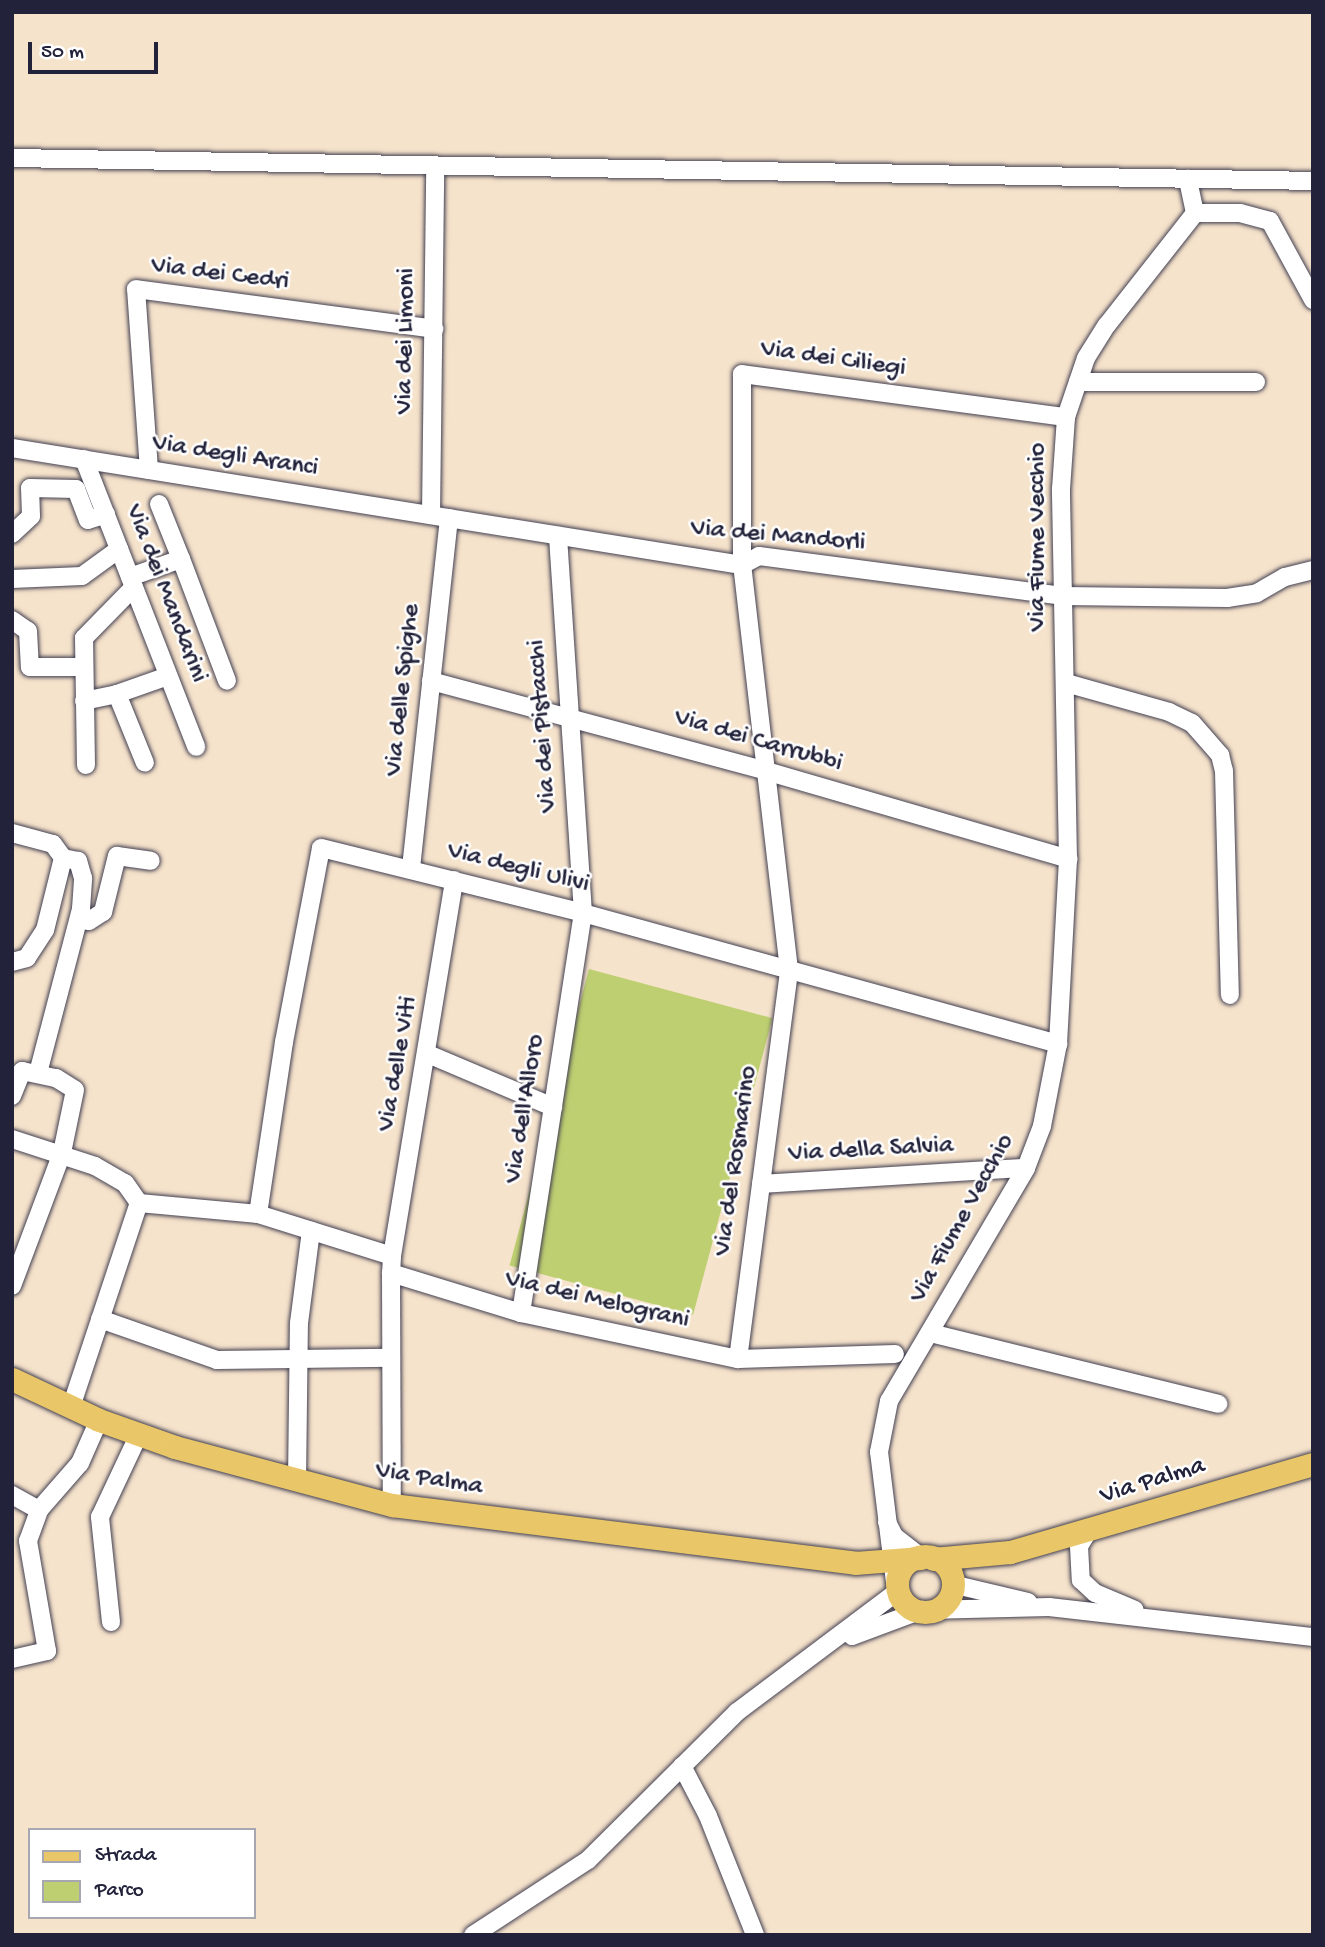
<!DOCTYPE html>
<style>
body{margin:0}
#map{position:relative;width:1325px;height:1947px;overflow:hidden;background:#f6e3cb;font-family:"Gochi Hand",sans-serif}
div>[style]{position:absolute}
.green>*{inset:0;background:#becf71;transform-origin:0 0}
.roads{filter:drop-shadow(0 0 2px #423f51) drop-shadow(0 0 2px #423f51)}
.minor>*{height:18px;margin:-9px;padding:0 9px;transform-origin:9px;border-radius:9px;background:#fff}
.major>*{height:23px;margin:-11.5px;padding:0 11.5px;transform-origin:11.5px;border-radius:11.5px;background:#e9c769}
.major>.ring{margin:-11.5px;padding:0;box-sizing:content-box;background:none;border:23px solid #e9c769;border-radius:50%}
span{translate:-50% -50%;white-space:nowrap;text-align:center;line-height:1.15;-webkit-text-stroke:5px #fff;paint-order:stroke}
.street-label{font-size:26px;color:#22223b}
.frame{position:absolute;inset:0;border:14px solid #22223b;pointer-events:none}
.legend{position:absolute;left:28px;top:1828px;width:228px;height:91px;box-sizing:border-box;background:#fff;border:2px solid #a7a7b1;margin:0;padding:9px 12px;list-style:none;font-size:21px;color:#22223b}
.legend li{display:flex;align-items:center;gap:14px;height:35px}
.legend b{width:35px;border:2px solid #a7a7b1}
.scale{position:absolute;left:28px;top:42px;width:130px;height:32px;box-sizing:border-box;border:4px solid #22223b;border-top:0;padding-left:9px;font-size:21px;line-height:24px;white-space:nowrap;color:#22223b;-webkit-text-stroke:5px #fff;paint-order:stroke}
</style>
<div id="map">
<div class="green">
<div style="left:589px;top:969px;width:190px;height:307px;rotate:15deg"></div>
</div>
<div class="roads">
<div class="minor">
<div style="left:12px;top:158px;width:1301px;rotate:1.01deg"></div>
<div style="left:1195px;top:213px;width:45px"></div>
<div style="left:1240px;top:213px;width:31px;rotate:15deg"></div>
<div style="left:1270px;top:221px;width:90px;rotate:61.4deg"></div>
<div style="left:1078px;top:382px;width:178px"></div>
<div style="left:12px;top:448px;width:739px;rotate:9.11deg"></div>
<div style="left:742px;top:565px;width:19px;rotate:-28deg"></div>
<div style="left:759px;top:556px;width:306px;rotate:7.5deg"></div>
<div style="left:1062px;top:596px;width:165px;rotate:0.7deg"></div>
<div style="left:1227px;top:598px;width:30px;rotate:-9deg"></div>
<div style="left:1257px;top:593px;width:32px;rotate:-30deg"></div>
<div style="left:1285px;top:577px;width:29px;rotate:-14deg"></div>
<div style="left:84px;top:459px;width:309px;rotate:68.7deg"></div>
<div style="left:149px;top:470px;width:181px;rotate:-94.1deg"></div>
<div style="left:136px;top:289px;width:301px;rotate:7.6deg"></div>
<div style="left:159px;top:504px;width:59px;rotate:68.2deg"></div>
<div style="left:431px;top:515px;width:347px;rotate:-89.3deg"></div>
<div style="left:12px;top:534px;width:26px;rotate:-43deg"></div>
<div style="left:31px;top:516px;width:28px;rotate:-92deg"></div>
<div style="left:30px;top:488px;width:46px;rotate:1.2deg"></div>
<div style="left:76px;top:489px;width:33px;rotate:69deg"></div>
<div style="left:88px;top:520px;width:19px;rotate:-18deg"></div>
<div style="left:130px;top:577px;width:54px;rotate:-19.4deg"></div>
<div style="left:181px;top:559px;width:130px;rotate:69.3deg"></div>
<div style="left:12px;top:579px;width:70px;rotate:-2.5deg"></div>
<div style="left:82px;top:576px;width:46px;rotate:-36.1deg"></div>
<div style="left:12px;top:620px;width:19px;rotate:35deg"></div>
<div style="left:28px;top:631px;width:36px;rotate:87deg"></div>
<div style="left:30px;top:667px;width:52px"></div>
<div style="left:431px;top:681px;width:347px;rotate:15deg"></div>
<div style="left:766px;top:771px;width:315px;rotate:16.2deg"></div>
<div style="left:1066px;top:683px;width:107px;rotate:15.7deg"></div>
<div style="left:1169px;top:712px;width:25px;rotate:26deg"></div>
<div style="left:1192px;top:723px;width:43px;rotate:48.8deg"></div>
<div style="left:1220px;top:755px;width:16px;rotate:76deg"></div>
<div style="left:1224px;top:771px;width:224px;rotate:88.5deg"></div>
<div style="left:117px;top:694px;width:54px;rotate:-19.4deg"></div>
<div style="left:84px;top:701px;width:34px;rotate:-12deg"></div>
<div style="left:117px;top:694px;width:74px;rotate:67.9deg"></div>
<div style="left:86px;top:765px;width:127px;rotate:-90.9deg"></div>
<div style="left:84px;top:638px;width:71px;rotate:-45.6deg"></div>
<div style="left:12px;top:833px;width:42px;rotate:15deg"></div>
<div style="left:53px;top:844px;width:17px;rotate:54deg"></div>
<div style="left:63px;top:858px;width:74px;rotate:104deg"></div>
<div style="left:45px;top:930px;width:33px;rotate:123deg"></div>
<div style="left:27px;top:958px;width:16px;rotate:165deg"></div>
<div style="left:411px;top:868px;width:352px;rotate:-83.8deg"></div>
<div style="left:79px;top:919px;width:10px;rotate:11deg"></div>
<div style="left:89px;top:921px;width:17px;rotate:-33deg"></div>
<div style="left:103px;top:912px;width:58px;rotate:-76deg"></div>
<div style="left:117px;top:856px;width:34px;rotate:8deg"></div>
<div style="left:428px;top:1054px;width:136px;rotate:23deg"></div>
<div style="left:38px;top:1073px;width:170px;rotate:-75.3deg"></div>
<div style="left:81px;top:909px;width:31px;rotate:-86deg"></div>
<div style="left:83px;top:878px;width:18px;rotate:-106deg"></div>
<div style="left:78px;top:861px;width:15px;rotate:-169deg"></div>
<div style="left:12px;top:1096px;width:27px;rotate:-68deg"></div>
<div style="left:22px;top:1071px;width:35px;rotate:12deg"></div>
<div style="left:56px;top:1078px;width:22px;rotate:32deg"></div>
<div style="left:75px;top:1090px;width:64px;rotate:101.7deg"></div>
<div style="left:62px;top:1153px;width:142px;rotate:110.6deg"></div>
<div style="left:12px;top:1139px;width:87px;rotate:18deg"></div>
<div style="left:95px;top:1166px;width:34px;rotate:30deg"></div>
<div style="left:125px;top:1183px;width:24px;rotate:55deg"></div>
<div style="left:761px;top:1184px;width:265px;rotate:-3.5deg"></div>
<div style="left:139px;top:1203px;width:120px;rotate:5.3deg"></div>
<div style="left:258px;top:1214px;width:140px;rotate:17.4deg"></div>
<div style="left:392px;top:1256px;width:17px;rotate:93deg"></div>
<div style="left:391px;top:1273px;width:136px;rotate:17.1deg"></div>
<div style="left:521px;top:1313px;width:222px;rotate:12deg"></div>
<div style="left:738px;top:1359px;width:157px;rotate:-1.8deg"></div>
<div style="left:258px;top:1214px;width:174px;rotate:-81.4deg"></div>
<div style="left:284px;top:1042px;width:197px;rotate:-79.2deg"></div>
<div style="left:321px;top:848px;width:270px;rotate:13.9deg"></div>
<div style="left:583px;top:913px;width:493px;rotate:15.4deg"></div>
<div style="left:392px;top:1256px;width:381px;rotate:-80.6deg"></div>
<div style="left:391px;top:1273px;width:232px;rotate:89.8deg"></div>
<div style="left:521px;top:1313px;width:405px;rotate:-81.2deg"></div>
<div style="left:583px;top:913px;width:378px;rotate:-93.8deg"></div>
<div style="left:100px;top:1319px;width:124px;rotate:19.3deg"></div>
<div style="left:217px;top:1360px;width:174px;rotate:-0.7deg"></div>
<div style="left:930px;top:1333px;width:297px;rotate:13.8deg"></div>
<div style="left:738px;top:1359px;width:392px;rotate:-82.5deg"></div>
<div style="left:789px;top:970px;width:408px;rotate:-96.6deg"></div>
<div style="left:742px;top:565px;width:191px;rotate:-90deg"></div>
<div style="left:742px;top:374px;width:327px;rotate:7.6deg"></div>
<div style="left:71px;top:1407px;width:215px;rotate:-71.6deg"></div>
<div style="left:297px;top:1482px;width:159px;rotate:-89.3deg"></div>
<div style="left:299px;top:1323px;width:93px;rotate:-82.6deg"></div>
<div style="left:12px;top:1495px;width:31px;rotate:29deg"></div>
<div style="left:887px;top:1522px;width:16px;rotate:63deg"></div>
<div style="left:894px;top:1536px;width:37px;rotate:38deg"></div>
<div style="left:1089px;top:1530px;width:19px;rotate:122deg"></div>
<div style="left:1079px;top:1546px;width:34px;rotate:87deg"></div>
<div style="left:1081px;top:1580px;width:19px;rotate:43deg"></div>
<div style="left:1095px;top:1593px;width:43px;rotate:23deg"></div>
<div style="left:895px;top:1582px;width:131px;rotate:-97deg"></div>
<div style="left:879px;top:1452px;width:52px;rotate:-78.9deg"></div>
<div style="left:889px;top:1401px;width:270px;rotate:-59.5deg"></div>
<div style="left:1026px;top:1168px;width:45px;rotate:-69.1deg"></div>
<div style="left:1042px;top:1126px;width:84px;rotate:-79deg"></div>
<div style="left:1058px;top:1044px;width:185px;rotate:-86.9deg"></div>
<div style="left:1068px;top:859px;width:370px;rotate:-91.1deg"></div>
<div style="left:1061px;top:489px;width:72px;rotate:-86deg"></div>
<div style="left:1066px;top:417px;width:62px;rotate:-71.3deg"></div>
<div style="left:1086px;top:358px;width:39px;rotate:-58deg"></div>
<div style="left:1107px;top:325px;width:142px;rotate:-51.8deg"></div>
<div style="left:1195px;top:213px;width:35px;rotate:-102deg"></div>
<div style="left:956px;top:1585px;width:74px;rotate:13.3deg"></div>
<div style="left:926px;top:1610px;width:123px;rotate:-1.4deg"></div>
<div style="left:1049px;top:1607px;width:266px;rotate:6.5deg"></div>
<div style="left:111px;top:1622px;width:106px;rotate:-96deg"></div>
<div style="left:100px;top:1517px;width:92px;rotate:-64.8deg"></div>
<div style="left:852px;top:1636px;width:75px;rotate:-20.4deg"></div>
<div style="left:12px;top:1659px;width:36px;rotate:-13deg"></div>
<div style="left:47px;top:1651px;width:112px;rotate:-99.8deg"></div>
<div style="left:28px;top:1541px;width:33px;rotate:-70deg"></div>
<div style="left:39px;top:1510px;width:62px;rotate:-48.9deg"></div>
<div style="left:80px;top:1463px;width:47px;rotate:-66.2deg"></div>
<div style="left:682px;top:1766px;width:56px;rotate:62.5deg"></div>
<div style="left:708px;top:1816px;width:128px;rotate:68.4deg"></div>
<div style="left:473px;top:1935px;width:137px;rotate:-33.1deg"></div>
<div style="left:588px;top:1860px;width:210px;rotate:-44.8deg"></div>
<div style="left:737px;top:1712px;width:200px;rotate:-36.9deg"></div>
</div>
<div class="major">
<div style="left:12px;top:1379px;width:96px;rotate:25.2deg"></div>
<div style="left:99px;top:1420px;width:81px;rotate:19.6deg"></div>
<div style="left:175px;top:1447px;width:225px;rotate:15deg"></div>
<div style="left:392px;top:1505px;width:467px;rotate:7.1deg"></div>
<div style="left:855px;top:1563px;width:66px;rotate:-4.3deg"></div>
<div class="ring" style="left:897px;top:1556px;width:33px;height:33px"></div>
<div style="left:933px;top:1559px;width:77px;rotate:-5.2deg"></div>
<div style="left:1010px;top:1552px;width:316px;rotate:-16.2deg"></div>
</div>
</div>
<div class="street-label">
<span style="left:220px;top:275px;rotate:7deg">Via dei Cedri</span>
<span style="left:407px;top:341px;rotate:-89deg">Via dei Limoni</span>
<span style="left:833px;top:360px;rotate:8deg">Via dei Ciliegi</span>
<span style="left:235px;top:457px;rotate:9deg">Via degli Aranci</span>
<span style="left:778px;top:537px;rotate:5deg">Via dei Mandorli</span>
<span style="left:1039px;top:537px;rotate:-90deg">Via Fiume Vecchio</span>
<span style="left:165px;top:594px;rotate:69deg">Via dei Mandarini</span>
<span style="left:404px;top:690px;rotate:-84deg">Via delle Spighe</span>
<span style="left:544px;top:726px;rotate:-94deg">Via dei Pistacchi</span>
<span style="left:758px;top:742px;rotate:16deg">Via dei Carrubbi</span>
<span style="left:518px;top:869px;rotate:14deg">Via degli Ulivi</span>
<span style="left:399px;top:1064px;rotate:-80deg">Via delle Viti</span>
<span style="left:526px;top:1109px;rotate:-81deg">Via dell'Alloro</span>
<span style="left:871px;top:1151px;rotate:-3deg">Via della Salvia</span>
<span style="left:737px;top:1161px;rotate:-82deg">Via del Rosmarino</span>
<span style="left:963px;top:1219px;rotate:-61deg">Via Fiume Vecchio</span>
<span style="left:597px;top:1301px;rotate:13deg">Via dei Melograni</span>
<span style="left:429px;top:1480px;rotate:9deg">Via Palma</span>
<span style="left:1153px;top:1482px;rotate:-17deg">Via Palma</span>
</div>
<div class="frame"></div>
<ul class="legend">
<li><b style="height:9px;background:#e9c769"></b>Strada</li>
<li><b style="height:19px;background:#becf71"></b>Parco</li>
</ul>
<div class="scale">50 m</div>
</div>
